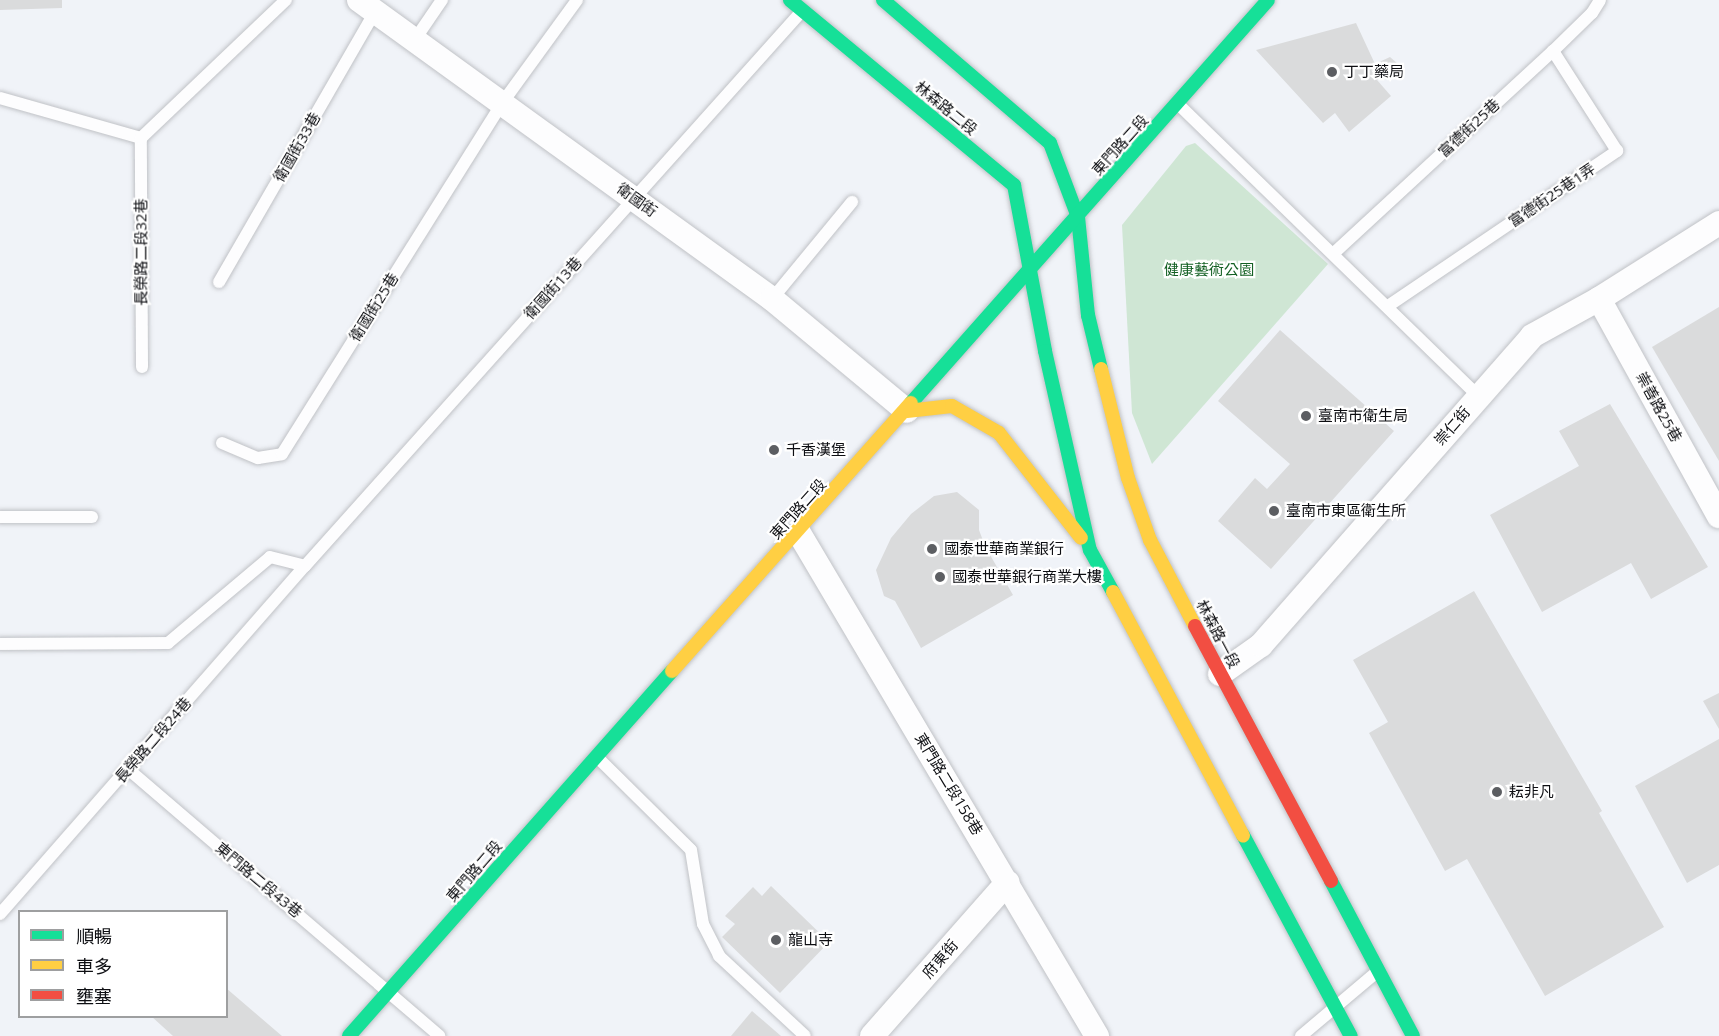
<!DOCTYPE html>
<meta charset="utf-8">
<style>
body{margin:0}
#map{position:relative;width:1719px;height:1036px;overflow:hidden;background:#f0f3f8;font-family:"Open Sans","Noto Sans TC",sans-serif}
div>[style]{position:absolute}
.green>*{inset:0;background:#cfe6d4}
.building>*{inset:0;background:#dadbdc}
.roads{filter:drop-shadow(0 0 2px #c0c2c6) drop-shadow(0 0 2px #c0c2c6)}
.lane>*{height:12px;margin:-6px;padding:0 6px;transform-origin:6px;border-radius:6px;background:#fdfdfe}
.street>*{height:24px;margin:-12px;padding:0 12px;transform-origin:12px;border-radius:12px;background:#fdfdfe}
.fast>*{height:14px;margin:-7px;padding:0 7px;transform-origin:7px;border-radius:7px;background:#16e098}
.slow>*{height:14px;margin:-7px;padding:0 7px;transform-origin:7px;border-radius:7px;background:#ffcf43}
.jam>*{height:14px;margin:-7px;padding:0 7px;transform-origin:7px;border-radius:7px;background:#f24e42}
.dots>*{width:16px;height:16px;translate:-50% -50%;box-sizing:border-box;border:3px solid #fff;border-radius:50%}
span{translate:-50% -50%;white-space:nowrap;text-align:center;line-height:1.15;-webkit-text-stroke:4.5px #fff;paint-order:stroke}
.poi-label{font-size:15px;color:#0d0e12}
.left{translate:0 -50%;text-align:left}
.street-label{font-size:15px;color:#0d0e12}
.park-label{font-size:15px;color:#146024}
.legend{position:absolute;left:18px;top:910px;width:210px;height:108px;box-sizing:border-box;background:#fff;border:2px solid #9e9fa0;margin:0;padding:8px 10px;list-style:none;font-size:18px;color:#0d0e12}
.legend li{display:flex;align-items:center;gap:12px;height:30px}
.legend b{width:30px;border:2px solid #9e9fa0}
</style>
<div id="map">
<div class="green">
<div style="clip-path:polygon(1195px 143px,1328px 264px,1152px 464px,1132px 413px,1122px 225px,1186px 146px)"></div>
</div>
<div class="building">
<div style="clip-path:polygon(0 0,62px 0,62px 8px,0 10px)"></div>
<div style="clip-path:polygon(1356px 23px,1375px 64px,1390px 57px,1398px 64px,1377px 80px,1391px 96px,1349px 132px,1335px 113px,1323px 123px,1256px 50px)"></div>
<div style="clip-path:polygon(1719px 307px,1719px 461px,1652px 347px)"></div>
<div style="clip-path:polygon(1280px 330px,1394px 431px,1271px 569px,1218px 521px,1255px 478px,1267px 489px,1290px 464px,1218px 401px)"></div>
<div style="clip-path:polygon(1610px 404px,1708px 567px,1651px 599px,1631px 563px,1542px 612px,1490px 515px,1579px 466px,1559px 431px)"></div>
<div style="clip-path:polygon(957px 492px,979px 510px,979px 530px,985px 546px,1013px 595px,921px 648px,895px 601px,884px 596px,876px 570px,891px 538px,911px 514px,934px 496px)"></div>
<div style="clip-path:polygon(1474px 591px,1602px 811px,1599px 813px,1664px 927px,1545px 996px,1467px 859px,1445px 871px,1369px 733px,1388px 722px,1353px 660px)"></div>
<div style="clip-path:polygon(1719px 693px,1719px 729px,1703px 701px)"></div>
<div style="clip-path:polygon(1719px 739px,1719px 865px,1687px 883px,1635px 786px)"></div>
<div style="clip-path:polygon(771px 886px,829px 942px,780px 993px,722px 937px,735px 924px,725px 916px,753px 887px,762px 896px)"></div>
<div style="clip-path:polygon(226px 988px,282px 1036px,173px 1036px,151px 1016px,226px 1016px)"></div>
<div style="clip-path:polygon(752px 1011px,781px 1036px,731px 1036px)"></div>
</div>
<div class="roads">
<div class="lane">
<div style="left:414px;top:41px;width:50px;rotate:-55.7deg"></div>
<div style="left:0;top:98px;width:147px;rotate:15.8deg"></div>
<div style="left:1178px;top:104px;width:419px;rotate:44.2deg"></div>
<div style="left:1334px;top:253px;width:298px;rotate:-42.7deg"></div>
<div style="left:1553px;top:51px;width:54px;rotate:-44.3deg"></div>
<div style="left:1592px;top:13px;width:15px;rotate:-58deg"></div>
<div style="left:219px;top:282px;width:312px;rotate:-60deg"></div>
<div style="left:772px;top:299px;width:126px;rotate:-50.5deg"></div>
<div style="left:1388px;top:306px;width:277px;rotate:-34.1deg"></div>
<div style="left:1617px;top:151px;width:119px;rotate:-122.6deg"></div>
<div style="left:142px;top:367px;width:229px;rotate:-90.3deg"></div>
<div style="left:141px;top:138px;width:200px;rotate:-43.6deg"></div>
<div style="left:222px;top:443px;width:39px;rotate:23deg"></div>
<div style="left:258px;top:458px;width:24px;rotate:-9deg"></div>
<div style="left:282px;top:454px;width:411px;rotate:-57.9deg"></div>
<div style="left:500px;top:106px;width:131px;rotate:-54deg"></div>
<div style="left:0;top:517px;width:92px"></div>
<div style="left:0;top:644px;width:168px;rotate:-0.3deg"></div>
<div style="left:168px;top:643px;width:133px;rotate:-40.1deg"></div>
<div style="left:270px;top:557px;width:36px;rotate:14deg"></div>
<div style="left:597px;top:757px;width:132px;rotate:44.7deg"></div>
<div style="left:691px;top:850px;width:75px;rotate:80.8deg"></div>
<div style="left:703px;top:924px;width:36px;rotate:63deg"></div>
<div style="left:719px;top:956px;width:117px;rotate:42.9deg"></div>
<div style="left:128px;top:769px;width:410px;rotate:40.6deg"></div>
<div style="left:0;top:914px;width:463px;rotate:-48.8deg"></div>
<div style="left:305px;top:566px;width:744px;rotate:-48.16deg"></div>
<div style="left:1301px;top:1036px;width:101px;rotate:-40.2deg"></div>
</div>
<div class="street">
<div style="left:359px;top:0;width:510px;rotate:35.9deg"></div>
<div style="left:772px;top:299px;width:175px;rotate:39.7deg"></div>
<div style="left:1599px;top:299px;width:248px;rotate:61.1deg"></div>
<div style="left:799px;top:533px;width:585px;rotate:59.36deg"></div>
<div style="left:1220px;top:674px;width:50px;rotate:-35.3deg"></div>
<div style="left:1261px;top:645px;width:411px;rotate:-48.7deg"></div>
<div style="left:1532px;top:336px;width:77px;rotate:-28.9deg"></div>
<div style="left:1599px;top:299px;width:142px;rotate:-32.3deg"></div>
<div style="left:872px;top:1036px;width:205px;rotate:-48.6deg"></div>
</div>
<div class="fast">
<div style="left:790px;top:0;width:291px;rotate:39.6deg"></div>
<div style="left:1014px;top:185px;width:169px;rotate:79.4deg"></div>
<div style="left:1045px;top:351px;width:204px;rotate:77.3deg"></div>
<div style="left:1090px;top:550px;width:48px;rotate:61.3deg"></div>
<div style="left:883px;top:0;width:220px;rotate:40.6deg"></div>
<div style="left:1050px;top:143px;width:79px;rotate:69.3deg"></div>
<div style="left:1078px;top:217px;width:99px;rotate:84.2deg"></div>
<div style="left:1088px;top:315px;width:56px;rotate:76.5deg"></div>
<div style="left:911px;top:403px;width:538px;rotate:-48.46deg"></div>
<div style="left:1243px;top:835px;width:228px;rotate:61.8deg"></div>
<div style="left:1331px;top:881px;width:175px;rotate:62.1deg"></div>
<div style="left:349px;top:1036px;width:487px;rotate:-48.5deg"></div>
</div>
<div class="slow">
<div style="left:1101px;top:369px;width:112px;rotate:76.1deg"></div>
<div style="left:1128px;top:478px;width:66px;rotate:70.5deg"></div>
<div style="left:1150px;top:540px;width:97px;rotate:62.4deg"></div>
<div style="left:907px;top:411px;width:45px;rotate:-6.3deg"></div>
<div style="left:952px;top:406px;width:54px;rotate:29.9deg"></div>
<div style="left:999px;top:433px;width:133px;rotate:52deg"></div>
<div style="left:1113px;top:592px;width:276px;rotate:61.9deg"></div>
<div style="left:672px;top:671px;width:359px;rotate:-48.3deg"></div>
</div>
<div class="jam">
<div style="left:1195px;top:626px;width:289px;rotate:61.9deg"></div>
</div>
</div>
<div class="dots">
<div style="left:1332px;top:72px;background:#5c5e62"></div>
<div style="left:1306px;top:416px;background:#5c5e62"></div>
<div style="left:774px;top:450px;background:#5c5e62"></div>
<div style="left:1274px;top:511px;background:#5c5e62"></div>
<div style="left:932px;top:549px;background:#5c5e62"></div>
<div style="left:940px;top:577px;background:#5c5e62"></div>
<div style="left:1497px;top:792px;background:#5c5e62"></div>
<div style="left:776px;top:940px;background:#5c5e62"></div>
</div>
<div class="poi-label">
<span class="left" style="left:1344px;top:72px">丁丁藥局</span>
<span class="left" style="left:1318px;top:416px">臺南市衛生局</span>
<span class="left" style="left:786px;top:450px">千香漢堡</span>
<span class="left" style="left:1286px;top:511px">臺南市東區衛生所</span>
<span class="left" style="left:944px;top:549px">國泰世華商業銀行</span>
<span class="left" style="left:952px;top:577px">國泰世華銀行商業大樓</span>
<span class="left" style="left:1509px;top:792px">耘非凡</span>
<span class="left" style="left:788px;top:940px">龍山寺</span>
</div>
<div class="street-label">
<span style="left:946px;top:108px;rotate:39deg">林森路二段</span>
<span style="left:1469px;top:128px;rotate:-43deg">富德街25巷</span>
<span style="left:1120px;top:145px;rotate:-48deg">東門路二段</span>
<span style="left:297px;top:147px;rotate:-60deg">衛國街33巷</span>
<span style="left:1552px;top:195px;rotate:-34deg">富德街25巷1弄</span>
<span style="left:637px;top:200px;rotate:36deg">衛國街</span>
<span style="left:141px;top:252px;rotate:-90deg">長榮路二段32巷</span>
<span style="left:553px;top:288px;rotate:-48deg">衛國街13巷</span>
<span style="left:374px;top:307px;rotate:-58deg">衛國街25巷</span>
<span style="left:1659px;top:407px;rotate:61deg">崇善路25巷</span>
<span style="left:1452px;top:426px;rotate:-49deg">崇仁街</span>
<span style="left:798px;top:509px;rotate:-48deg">東門路二段</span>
<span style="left:1218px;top:634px;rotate:62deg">林森路一段</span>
<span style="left:153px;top:740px;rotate:-49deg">長榮路二段24巷</span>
<span style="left:949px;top:784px;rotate:59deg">東門路二段158巷</span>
<span style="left:474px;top:871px;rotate:-49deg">東門路二段</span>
<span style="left:259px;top:880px;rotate:40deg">東門路二段43巷</span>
<span style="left:940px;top:959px;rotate:-49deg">府東街</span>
</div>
<div class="park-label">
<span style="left:1209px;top:270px">健康藝術公園</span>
</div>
<ul class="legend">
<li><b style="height:8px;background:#16e098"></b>順暢</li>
<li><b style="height:8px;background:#ffcf43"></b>車多</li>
<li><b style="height:8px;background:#f24e42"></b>壅塞</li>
</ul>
</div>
